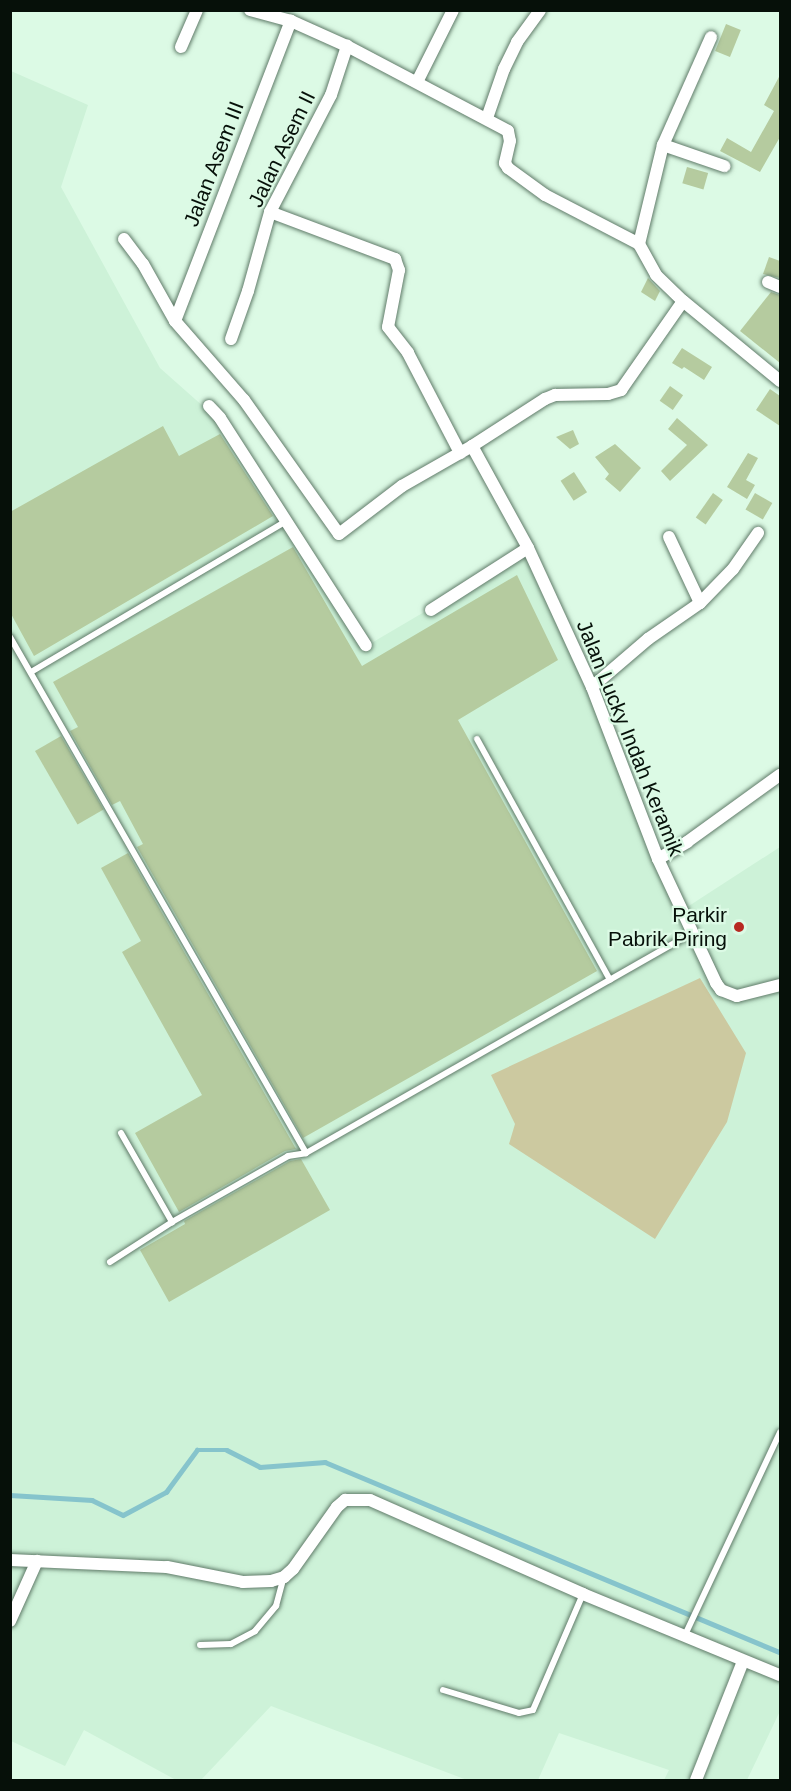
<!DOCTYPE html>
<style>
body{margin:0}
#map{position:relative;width:791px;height:1791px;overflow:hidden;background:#dcfae5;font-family:Helvetica,sans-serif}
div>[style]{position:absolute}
.built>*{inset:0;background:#cdf2d8}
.green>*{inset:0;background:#ccc9a0}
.stream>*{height:4.5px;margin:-2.25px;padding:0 2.25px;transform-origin:2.25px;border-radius:2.25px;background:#86c4cc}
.building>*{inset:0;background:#b5cb9f;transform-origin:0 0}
.roads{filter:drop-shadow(0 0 2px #607b69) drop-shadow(0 0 2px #607b69)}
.lane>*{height:6px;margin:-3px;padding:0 3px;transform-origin:3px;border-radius:3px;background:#fff}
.street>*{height:12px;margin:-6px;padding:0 6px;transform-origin:6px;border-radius:6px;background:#fff}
.dots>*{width:16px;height:16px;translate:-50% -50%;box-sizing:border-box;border:3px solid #dcfae5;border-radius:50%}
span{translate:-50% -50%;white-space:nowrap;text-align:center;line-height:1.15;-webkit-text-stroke:4.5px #dcfae5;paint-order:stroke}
.street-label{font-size:21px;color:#061009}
.poi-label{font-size:21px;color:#061009}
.right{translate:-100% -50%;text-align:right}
.frame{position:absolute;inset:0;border:12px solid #061009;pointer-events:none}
</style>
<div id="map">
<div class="built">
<div style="clip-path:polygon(11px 71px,88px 105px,61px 187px,160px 368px,222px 423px,363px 648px,526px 552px,594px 701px,678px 913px,780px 847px,780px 1711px,747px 1780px,664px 1780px,669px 1770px,559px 1733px,538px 1780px,467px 1780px,271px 1706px,201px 1780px,176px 1780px,84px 1730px,65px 1766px,11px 1741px)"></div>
</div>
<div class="green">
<div style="clip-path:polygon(700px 978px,746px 1053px,727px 1122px,655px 1239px,509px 1144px,515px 1124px,491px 1075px)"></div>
</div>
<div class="stream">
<div style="left:10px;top:1495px;width:82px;rotate:3.5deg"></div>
<div style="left:92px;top:1500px;width:34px;rotate:26deg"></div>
<div style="left:123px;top:1515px;width:49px;rotate:-28.1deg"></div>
<div style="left:166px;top:1492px;width:52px;rotate:-53.6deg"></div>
<div style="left:197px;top:1450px;width:30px"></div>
<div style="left:227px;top:1450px;width:37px;rotate:27deg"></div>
<div style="left:260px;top:1467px;width:65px;rotate:-4.4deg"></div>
<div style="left:325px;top:1462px;width:493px;rotate:22.7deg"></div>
</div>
<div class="building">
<div style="left:726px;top:24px;width:16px;height:29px;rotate:22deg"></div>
<div style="clip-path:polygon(780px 75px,780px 137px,760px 172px,720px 151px,727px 138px,751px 152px,774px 111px,764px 105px)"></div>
<div style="left:687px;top:167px;width:22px;height:17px;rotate:16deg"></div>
<div style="clip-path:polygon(769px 257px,780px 261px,780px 278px,763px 274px)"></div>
<div style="clip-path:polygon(648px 278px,660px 291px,655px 301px,641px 292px)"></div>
<div style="clip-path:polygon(771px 292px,780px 295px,780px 363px,740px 331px)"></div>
<div style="clip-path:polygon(682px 348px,712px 367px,704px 380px,684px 367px,682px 369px,672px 363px)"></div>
<div style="left:670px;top:386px;width:16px;height:18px;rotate:35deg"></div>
<div style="clip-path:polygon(770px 389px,780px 396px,780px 426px,756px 410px)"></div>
<div style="clip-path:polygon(677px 418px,708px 445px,670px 481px,661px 471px,687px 445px,668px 429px)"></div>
<div style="clip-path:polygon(163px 426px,179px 456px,220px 434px,273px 516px,34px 656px,10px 612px,10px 512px)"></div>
<div style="clip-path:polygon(573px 430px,579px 444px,570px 449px,556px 437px)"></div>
<div style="clip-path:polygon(615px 444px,641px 468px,620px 492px,605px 479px,609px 474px,595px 457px)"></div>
<div style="clip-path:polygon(748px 453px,758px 458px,746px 480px,755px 485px,747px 499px,727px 487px)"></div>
<div style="left:574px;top:472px;width:24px;height:16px;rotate:57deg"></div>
<div style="left:713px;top:493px;width:12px;height:30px;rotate:35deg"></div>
<div style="left:755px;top:493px;width:20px;height:19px;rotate:30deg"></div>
<div style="clip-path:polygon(293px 547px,362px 666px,517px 575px,558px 660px,458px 720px,597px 971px,303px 1138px,137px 847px,143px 844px,120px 801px,112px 805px,70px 731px,78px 727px,53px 682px)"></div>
<div style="left:61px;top:736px;width:85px;height:30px;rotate:60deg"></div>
<div style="clip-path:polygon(128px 853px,296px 1149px,285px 1151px,179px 1212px,135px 1133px,202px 1095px,122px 952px,141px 941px,101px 868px)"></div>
<div style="clip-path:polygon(301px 1159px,330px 1210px,169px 1302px,140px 1250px,185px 1224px,184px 1221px,290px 1161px)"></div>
</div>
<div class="roads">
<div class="lane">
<div style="left:10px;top:637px;width:595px;rotate:60.16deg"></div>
<div style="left:31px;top:672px;width:296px;rotate:-30.6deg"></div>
<div style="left:477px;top:739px;width:275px;rotate:61.1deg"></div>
<div style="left:121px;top:1133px;width:103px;rotate:60.2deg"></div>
<div style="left:110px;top:1262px;width:74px;rotate:-32.8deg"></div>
<div style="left:172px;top:1222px;width:133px;rotate:-29.6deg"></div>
<div style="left:288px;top:1156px;width:18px;rotate:-9deg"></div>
<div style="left:306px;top:1153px;width:443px;rotate:-29.7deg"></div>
<div style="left:685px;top:1635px;width:224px;rotate:-64.9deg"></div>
<div style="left:200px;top:1645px;width:31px;rotate:-2deg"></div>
<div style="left:231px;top:1644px;width:27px;rotate:-28deg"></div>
<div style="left:255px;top:1631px;width:33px;rotate:-50deg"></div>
<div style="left:276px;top:1606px;width:30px;rotate:-75deg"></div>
<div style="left:443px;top:1690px;width:79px;rotate:16.8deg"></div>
<div style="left:519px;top:1713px;width:14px;rotate:-12deg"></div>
<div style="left:533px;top:1710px;width:126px;rotate:-66.7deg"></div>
</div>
<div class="street">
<div style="left:250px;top:10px;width:42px;rotate:15deg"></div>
<div style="left:291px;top:21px;width:61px;rotate:24.1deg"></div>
<div style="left:347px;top:46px;width:182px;rotate:27.8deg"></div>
<div style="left:508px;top:131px;width:10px;rotate:79deg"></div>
<div style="left:510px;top:141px;width:23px;rotate:103deg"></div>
<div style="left:505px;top:163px;width:6px;rotate:59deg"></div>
<div style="left:508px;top:168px;width:46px;rotate:36.1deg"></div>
<div style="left:545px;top:195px;width:106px;rotate:27.5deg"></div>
<div style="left:639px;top:244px;width:35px;rotate:61deg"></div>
<div style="left:656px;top:275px;width:37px;rotate:44deg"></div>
<div style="left:683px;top:301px;width:126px;rotate:39.5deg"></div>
<div style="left:181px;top:47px;width:40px;rotate:-66.6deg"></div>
<div style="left:417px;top:82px;width:80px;rotate:-63.4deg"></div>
<div style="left:487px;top:118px;width:52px;rotate:-70.9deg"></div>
<div style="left:504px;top:69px;width:30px;rotate:-64deg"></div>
<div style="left:517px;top:42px;width:39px;rotate:-54deg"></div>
<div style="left:663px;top:145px;width:65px;rotate:19deg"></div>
<div style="left:270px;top:212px;width:134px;rotate:20.6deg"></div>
<div style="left:395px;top:259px;width:12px;rotate:70deg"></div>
<div style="left:399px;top:270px;width:58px;rotate:100.9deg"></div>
<div style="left:388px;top:327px;width:33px;rotate:52deg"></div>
<div style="left:408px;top:353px;width:113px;rotate:62.5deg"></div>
<div style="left:124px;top:239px;width:31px;rotate:53deg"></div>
<div style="left:143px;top:264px;width:65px;rotate:60.7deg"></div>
<div style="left:175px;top:321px;width:105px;rotate:48.9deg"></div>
<div style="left:244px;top:400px;width:164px;rotate:54.7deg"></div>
<div style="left:339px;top:534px;width:79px;rotate:-37.3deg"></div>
<div style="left:402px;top:486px;width:81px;rotate:-29.7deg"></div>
<div style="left:472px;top:446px;width:87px;rotate:-32.8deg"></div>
<div style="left:545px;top:399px;width:11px;rotate:-22deg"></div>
<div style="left:555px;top:395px;width:53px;rotate:-1.1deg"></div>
<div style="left:608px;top:394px;width:14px;rotate:-17deg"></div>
<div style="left:621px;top:390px;width:108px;rotate:-55.1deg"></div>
<div style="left:639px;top:244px;width:102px;rotate:-76.4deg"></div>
<div style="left:663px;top:145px;width:118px;rotate:-66deg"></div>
<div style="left:768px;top:282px;width:13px;rotate:23deg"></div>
<div style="left:175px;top:321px;width:322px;rotate:-68.9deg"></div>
<div style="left:231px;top:339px;width:51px;rotate:-70.5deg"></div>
<div style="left:248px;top:291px;width:82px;rotate:-74.4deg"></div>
<div style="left:270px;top:212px;width:132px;rotate:-62.5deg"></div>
<div style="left:331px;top:95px;width:52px;rotate:-71.9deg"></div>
<div style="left:209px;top:406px;width:16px;rotate:47deg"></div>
<div style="left:220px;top:418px;width:270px;rotate:57.3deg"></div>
<div style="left:472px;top:446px;width:116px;rotate:61.2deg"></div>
<div style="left:528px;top:548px;width:153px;rotate:65.3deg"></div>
<div style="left:592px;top:687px;width:184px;rotate:69deg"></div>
<div style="left:658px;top:859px;width:137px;rotate:64.9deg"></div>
<div style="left:716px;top:983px;width:9px;rotate:54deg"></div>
<div style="left:721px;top:990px;width:17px;rotate:21deg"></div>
<div style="left:737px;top:996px;width:44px;rotate:-14.3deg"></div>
<div style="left:669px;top:537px;width:73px;rotate:64.8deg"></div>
<div style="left:431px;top:610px;width:115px;rotate:-32.6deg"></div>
<div style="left:592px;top:687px;width:74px;rotate:-40.6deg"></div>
<div style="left:648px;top:639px;width:63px;rotate:-34.7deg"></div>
<div style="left:700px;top:603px;width:47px;rotate:-45.9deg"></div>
<div style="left:733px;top:569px;width:44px;rotate:-55.2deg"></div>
<div style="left:658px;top:859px;width:34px;rotate:-30deg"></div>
<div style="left:687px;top:842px;width:115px;rotate:-35.8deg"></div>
<div style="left:10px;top:1560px;width:157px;rotate:2.6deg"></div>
<div style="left:167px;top:1567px;width:77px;rotate:11.2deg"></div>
<div style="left:243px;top:1582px;width:28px;rotate:-2deg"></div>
<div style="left:271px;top:1581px;width:14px;rotate:-17deg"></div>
<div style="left:284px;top:1577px;width:12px;rotate:-42deg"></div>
<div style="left:293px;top:1569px;width:76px;rotate:-54.6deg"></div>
<div style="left:337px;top:1507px;width:11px;rotate:-41deg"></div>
<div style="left:345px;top:1500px;width:25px"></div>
<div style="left:370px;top:1500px;width:233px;rotate:23.8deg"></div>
<div style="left:583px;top:1594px;width:213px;rotate:22.4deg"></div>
<div style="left:10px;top:1621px;width:66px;rotate:-65.8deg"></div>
<div style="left:696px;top:1780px;width:128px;rotate:-68.4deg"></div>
</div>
</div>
<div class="dots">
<div style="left:739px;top:927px;background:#b72921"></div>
</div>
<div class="street-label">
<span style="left:282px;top:149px;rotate:-64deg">Jalan Asem II</span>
<span style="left:214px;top:164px;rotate:-69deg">Jalan Asem III</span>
<span style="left:630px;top:738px;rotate:68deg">Jalan Lucky Indah Keramik</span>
</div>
<div class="poi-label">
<span class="right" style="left:727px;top:927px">Parkir<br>Pabrik Piring</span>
</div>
<div class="frame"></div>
</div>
